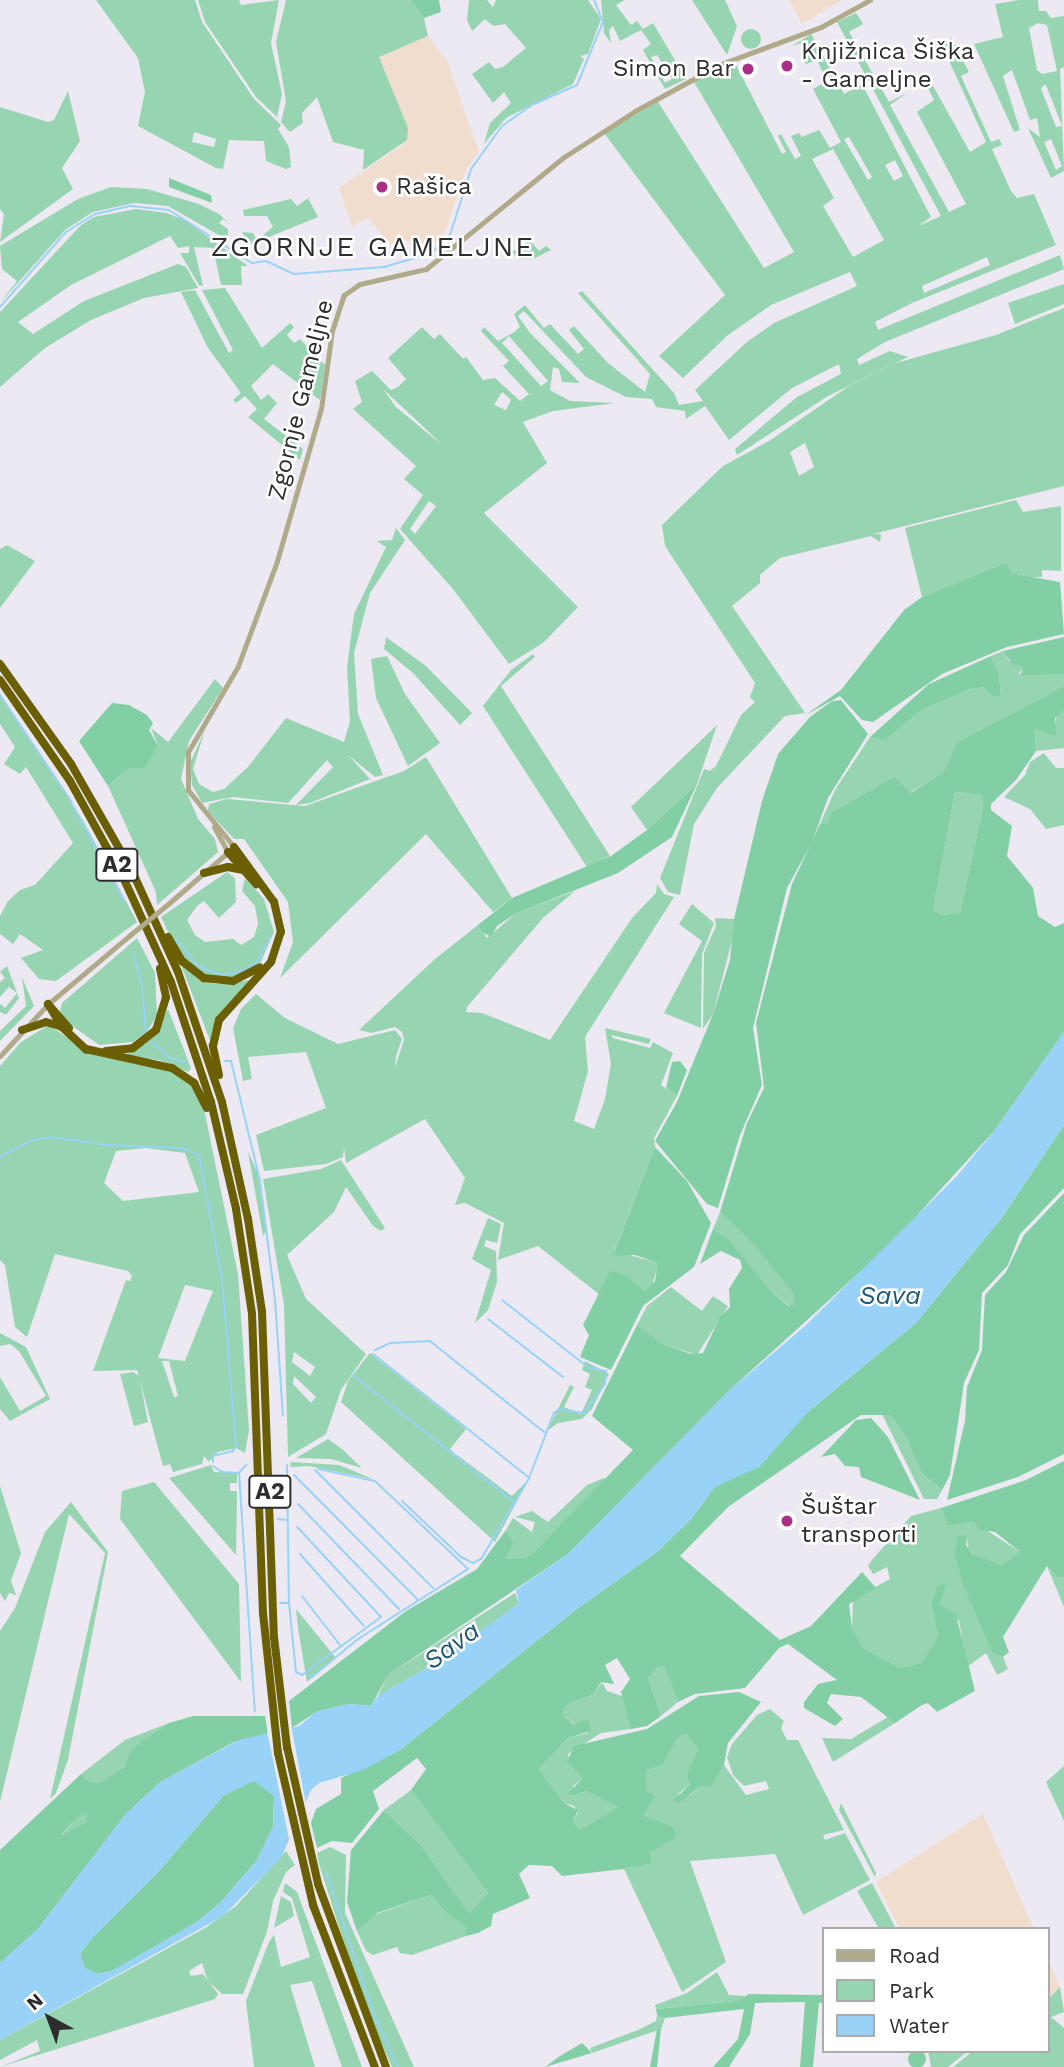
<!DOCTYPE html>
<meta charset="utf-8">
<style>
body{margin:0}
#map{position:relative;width:1064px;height:2067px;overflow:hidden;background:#ede9f3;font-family:"Work Sans",sans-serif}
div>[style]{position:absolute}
.industrial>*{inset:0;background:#f1ddce}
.green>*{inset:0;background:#97d4b1}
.round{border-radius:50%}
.forest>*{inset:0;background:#83cfa5}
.water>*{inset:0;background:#98d2f7}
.pier>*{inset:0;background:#ede9f3}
.stream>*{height:2px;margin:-1px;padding:0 1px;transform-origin:1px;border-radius:1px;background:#98d2f7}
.minor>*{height:5px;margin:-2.5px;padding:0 2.5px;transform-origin:2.5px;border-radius:2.5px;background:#afaa8a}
.highway>*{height:8px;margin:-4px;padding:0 4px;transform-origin:4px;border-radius:4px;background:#6a5f05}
.minor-bridge>*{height:5px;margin:-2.5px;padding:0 2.5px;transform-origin:2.5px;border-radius:2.5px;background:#afaa8a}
.dots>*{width:19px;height:19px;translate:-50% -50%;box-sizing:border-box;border:4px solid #fff;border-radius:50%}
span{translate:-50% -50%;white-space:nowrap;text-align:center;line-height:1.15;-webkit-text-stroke:5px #fff;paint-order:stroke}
.shield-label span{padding:2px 5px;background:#fff;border:2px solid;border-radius:5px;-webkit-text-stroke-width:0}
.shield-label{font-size:23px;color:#2d2c2f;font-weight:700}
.poi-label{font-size:24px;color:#2d2c2f}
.left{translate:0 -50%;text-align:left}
.right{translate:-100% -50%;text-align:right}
.street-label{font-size:24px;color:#2d2c2f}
.water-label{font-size:26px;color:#1f5776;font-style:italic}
.quarter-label{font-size:28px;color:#2d2c2f;letter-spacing:2px}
.legend{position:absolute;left:822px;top:1927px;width:228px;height:126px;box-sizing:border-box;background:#fff;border:2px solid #ababac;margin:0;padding:9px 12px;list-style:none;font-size:21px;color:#2d2c2f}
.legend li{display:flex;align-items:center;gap:14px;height:35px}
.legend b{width:35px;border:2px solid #ababac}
.north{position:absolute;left:14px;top:1983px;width:70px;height:70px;-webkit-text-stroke:5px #fff;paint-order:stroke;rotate:319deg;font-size:19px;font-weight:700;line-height:28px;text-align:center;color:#2d2c2f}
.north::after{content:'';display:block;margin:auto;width:24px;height:32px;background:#2d2c2f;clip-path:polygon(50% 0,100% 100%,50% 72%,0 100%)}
</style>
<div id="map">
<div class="industrial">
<div style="clip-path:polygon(789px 0,842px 0,802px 24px)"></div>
<div style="clip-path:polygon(428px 36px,447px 61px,479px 152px,466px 170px,446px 230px,430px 249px,399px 238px,391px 245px,368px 218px,352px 226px,339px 188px,405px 143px,408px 128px,379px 57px)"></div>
<div style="clip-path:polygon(983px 1814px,1034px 1929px,900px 1929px,876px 1882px)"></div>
<div style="clip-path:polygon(1048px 1960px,1060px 1987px,1048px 1999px)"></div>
</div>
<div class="green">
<div style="clip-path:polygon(evenodd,96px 0,195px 0,202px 22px,254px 99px,281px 125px,278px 129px,289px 147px,291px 167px,286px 169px,266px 161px,264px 141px,229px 140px,223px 169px,216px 168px,138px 126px,145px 92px,138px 58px,96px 0,194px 132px,216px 139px,214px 147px,192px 142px,194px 132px)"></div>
<div style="clip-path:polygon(198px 0,239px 0,241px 5px,279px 0,271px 43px,282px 94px,277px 117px,256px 97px,205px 22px)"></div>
<div style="clip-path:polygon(286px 0,410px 0,424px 18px,428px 36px,379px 57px,408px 128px,407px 140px,363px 170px,364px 150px,333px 142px,317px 97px,302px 113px,303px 123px,290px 132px,281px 122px,286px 101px,276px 42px)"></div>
<div style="clip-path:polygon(469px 0,487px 0,493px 7px,496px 0,588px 0,601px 19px,588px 54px,580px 56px,584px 59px,573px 84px,506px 118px,484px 144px,490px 123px,511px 103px,504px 92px,493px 103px,472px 74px,489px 62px,495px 69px,503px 67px,526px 48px,505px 24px,493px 26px,485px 19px,472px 31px,467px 20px)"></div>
<div style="clip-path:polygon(evenodd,601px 0,625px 0,616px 5px,631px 25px,637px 21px,643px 29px,653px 23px,686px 79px,665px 89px,643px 50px,651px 44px,641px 30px,620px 41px,613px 26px,609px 30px,611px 43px,604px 33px,601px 0,657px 55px,672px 79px,665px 83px,651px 57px,657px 55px)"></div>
<div style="clip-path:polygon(692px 0,725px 0,737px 26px,727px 55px)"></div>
<div style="clip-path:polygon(evenodd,1019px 0,1038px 0,1039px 11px,1046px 11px,1051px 18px,1064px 16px,1064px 67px,1060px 69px,1064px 171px,1051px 178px,1028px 128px,1040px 137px,1037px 118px,1030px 120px,1012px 70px,1003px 76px,1020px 130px,1014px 132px,974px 44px,1003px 37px,995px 4px,1019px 0,1038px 23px,1047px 25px,1057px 71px,1042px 74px,1037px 70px,1029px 28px,1038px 23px,1019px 0,1044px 85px,1046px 85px,1062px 126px,1056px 127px,1041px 89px,1044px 85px,1019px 0,1051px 139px,1062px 166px,1056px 170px,1044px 142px,1051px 139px)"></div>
<div style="clip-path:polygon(evenodd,856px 13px,863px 24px,849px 32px,889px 102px,907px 93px,890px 105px,949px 212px,966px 204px,917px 112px,934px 100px,928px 88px,933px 86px,970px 152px,986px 142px,941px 43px,951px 38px,969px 72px,961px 76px,991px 142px,999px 139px,1002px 145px,992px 149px,1011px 191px,1017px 198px,1034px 194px,1056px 245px,912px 303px,875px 322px,878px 330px,1060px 255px,1064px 269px,885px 342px,857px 359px,859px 365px,890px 351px,908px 357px,828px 396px,737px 455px,735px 449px,797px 397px,841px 374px,839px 364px,792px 388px,729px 440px,705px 406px,686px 419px,685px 411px,656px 407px,652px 399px,626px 397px,586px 377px,524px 311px,518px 316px,530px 333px,580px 383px,562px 382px,559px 369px,553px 367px,550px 390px,570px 401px,615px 403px,553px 411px,523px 422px,547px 463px,484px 513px,578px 607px,543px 643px,509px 664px,453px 589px,400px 529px,423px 495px,404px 479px,416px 466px,353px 409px,362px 402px,355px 381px,372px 371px,391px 390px,398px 387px,406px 379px,388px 358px,422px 327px,434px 339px,440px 334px,463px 359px,466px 357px,483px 380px,495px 378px,520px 401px,529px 394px,503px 366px,509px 361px,481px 331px,484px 327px,498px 341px,513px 333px,520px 327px,514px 314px,525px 305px,544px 328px,550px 324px,578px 354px,584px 349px,569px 330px,574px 326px,608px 363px,645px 392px,650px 374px,578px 293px,582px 291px,674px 393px,679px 405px,703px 401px,695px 390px,747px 342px,774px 323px,857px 286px,850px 272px,771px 305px,728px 335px,683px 378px,659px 356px,725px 295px,604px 133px,658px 102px,764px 268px,794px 252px,694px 82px,734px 61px,782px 154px,786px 152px,778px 136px,781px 134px,795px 159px,801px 156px,791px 136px,799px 133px,802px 137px,819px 130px,830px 148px,841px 142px,813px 89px,827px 81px,817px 60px,806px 64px,802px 56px,812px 51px,807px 41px,792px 46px,811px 34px,844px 94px,862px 84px,931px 217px,918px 226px,941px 216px,837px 22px,856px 13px,849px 137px,872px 177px,868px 180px,844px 139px,849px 137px,856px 13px,833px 149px,884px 240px,853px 257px,823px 206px,834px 198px,812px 159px,833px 149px,856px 13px,895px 160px,903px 176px,894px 181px,885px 165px,895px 160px,856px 13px,987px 257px,990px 265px,924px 293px,922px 286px,987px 257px,856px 13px,509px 336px,548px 381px,541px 386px,502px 343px,509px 336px,856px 13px,383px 389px,429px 432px,442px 445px,396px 407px,383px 389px,856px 13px,502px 392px,511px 400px,506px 410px,494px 405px,502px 392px,856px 13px,429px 501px,436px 506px,415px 534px,410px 529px,429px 501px)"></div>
<div class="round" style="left:741px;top:29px;width:20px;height:20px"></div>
<div style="clip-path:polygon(68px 91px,80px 141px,62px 168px,73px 189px,0 242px,4px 214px,0 209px,0 107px,48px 122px,54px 120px)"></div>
<div style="clip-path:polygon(111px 187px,147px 189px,199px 204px,219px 214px,230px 224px,223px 219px,219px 223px,228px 229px,228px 236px,224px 238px,168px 206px,134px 203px,93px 212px,65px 230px,0 303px,17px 281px,2px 269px,0 246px,78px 199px)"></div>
<div style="clip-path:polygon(308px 198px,318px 217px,249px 245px,242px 232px,253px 233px,257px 240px,273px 227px,267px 216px,244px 216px,243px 210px,291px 199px,297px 206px)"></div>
<div style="clip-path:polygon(136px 209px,167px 213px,186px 221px,248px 266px,241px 266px,242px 285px,221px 285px,213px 248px,194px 247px,203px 286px,199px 285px,180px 253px,189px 253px,189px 246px,178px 248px,170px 236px,71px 285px,18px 322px,33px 334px,84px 301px,178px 264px,186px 267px,198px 288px,144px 298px,91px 320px,45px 348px,0 387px,0 312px,81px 225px,94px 217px)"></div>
<div style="clip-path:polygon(529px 239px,539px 251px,546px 246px,551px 250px,533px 259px,518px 259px,512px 251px,522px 248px)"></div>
<div style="clip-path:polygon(1064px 284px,1064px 304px,1015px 324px,1008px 303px)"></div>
<div style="clip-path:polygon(225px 288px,262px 348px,290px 323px,294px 327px,287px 335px,294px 343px,300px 339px,325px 365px,320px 400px,273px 364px,251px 386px,261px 400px,268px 394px,277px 403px,264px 419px,303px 449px,300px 460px,248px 417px,257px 409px,245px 396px,236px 403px,233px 400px,241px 393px,208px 348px,181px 292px,195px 290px,229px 353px,233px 350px,202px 290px)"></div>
<div style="clip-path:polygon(evenodd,1064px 308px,1064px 486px,873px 534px,881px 534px,880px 542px,871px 536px,780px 558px,760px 575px,760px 583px,732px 606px,805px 713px,785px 716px,717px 788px,694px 824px,680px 895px,668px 892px,660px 878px,704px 769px,710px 771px,716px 766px,741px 715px,755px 702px,750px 697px,755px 683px,665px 546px,662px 525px,723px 466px,769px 441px,849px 386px,896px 363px,996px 335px,1064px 308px,805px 443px,814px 467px,799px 476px,790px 452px,805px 443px)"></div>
<div style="clip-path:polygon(1016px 500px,1023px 512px,1061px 506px,1061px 571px,1042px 570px,1042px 577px,1032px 577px,1010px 573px,1007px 562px,922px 597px,905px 528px)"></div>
<div style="clip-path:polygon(396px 528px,405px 540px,370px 593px,354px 653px,358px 714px,383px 775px,375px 777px,348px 755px,370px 779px,310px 803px,296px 805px,333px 767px,327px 760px,288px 803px,233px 797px,202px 803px,192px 785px,190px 763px,205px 730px,193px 769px,199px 784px,213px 792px,224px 789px,248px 767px,286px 718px,344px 742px,350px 721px,347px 667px,354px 614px,386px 547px,377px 541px,392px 540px)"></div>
<div style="clip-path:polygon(7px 545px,35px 561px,0 608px,0 549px)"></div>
<div style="clip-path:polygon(386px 637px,426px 666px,472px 713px,460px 725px,413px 673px,384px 649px)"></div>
<div style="clip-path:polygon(1003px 651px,1009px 661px,1025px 667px,1018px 674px,1064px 674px,1064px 686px,957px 742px,944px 771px,910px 793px,894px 778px,837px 809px,828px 823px,820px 824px,835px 790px,870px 737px,884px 741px,922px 710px,968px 690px,983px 687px,992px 696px,1001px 696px,999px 674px,991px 656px)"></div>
<div style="clip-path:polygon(533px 654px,535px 657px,501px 686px,610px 856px,587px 867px,483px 706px,511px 670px)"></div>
<div style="clip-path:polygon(387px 656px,405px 694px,440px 743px,408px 766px,376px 698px,371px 659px)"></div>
<div style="clip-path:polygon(215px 679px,223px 688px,189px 741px,181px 779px,198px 819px,215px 839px,218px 852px,157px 905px,156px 892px,108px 786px,129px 768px,150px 758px,158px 746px,151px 728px,168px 742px)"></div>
<div style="clip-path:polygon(0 695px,84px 822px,137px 922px,56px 981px,39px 979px,21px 958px,43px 950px,20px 934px,13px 944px,0 934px,0 916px,8px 901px,20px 890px,35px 885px,73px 843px,26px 767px,20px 774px,4px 764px,15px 747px,0 724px)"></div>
<div style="clip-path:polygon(1064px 710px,1064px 748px,1036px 751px,1035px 729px,1054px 729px,1057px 715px)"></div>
<div style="clip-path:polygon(717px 725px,697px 784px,647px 830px,631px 807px)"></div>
<div style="clip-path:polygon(1044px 753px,1056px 768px,1064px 768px,1064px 825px,1046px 829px,1030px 809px,1004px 797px,1025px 775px,1030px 762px)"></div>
<div style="clip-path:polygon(426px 757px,512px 898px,493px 912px,426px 834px,280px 978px,293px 942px,288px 902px,244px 839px,234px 839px,208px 811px,209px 804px,227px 799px,305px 806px,404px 771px)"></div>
<div style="clip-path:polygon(955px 792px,982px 795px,983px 807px,960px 913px,943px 915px,933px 910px)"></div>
<div style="clip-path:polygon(227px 872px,235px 878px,236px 902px,219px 918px,204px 901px,197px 906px,187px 920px,195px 935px,205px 942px,233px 939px,241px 945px,254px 937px,258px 924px,255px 906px,242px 891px,245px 878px,264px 899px,274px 932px,259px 966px,242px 976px,216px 979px,193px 969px,175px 946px,161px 917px)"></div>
<div style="clip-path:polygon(657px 884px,664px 894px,674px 897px,585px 1037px,588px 1071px,574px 1121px,594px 1129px,605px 1099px,611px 1064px,605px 1028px,651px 1039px,649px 1044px,611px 1035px,613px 1038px,650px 1048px,653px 1042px,673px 1053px,661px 1085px,677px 1096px,654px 1138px,655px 1147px,614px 1251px,659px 1263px,651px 1288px,645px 1291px,631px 1280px,600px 1295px,538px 1246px,498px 1260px,504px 1223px,465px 1203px,455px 1205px,465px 1178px,425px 1119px,346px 1163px,344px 1147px,343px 1157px,326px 1164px,264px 1171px,256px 1135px,326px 1108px,306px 1052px,248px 1057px,252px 1079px,243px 1081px,233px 1028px,241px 1009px,256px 994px,285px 1018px,338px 1044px,395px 1030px,402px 1039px,396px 1056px,395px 1067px,404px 1040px,402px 1032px,395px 1027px,371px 1033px,359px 1030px,435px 959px,478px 925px,487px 938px,515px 914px,575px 891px,543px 918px,467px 1007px,466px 1012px,482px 1013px,550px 1040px,632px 918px,656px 893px)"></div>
<div style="clip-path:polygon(692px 904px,714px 923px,702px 954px,701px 1028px,664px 1013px,702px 941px,679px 924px)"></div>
<div style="clip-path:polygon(715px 918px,734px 919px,736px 925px,713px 1014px,703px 1029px,704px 953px,716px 926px)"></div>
<div style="clip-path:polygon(137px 938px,155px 973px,157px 1015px,147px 1032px,133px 1042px,99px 1045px,67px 1022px,60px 1011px,62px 1003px)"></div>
<div style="clip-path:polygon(181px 965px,199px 979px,216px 984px,250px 980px,218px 1016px,211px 1043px)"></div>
<div style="clip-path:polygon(7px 966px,19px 998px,6px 1015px,0 1012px,0 1004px,5px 1008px,17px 993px,9px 987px,0 997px,0 982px,5px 978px,0 972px)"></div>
<div style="clip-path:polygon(22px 977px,34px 1006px,0 1041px,0 1031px,26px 1006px)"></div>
<div style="clip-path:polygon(168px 1009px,191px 1068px,188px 1072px,159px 1060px,124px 1056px,150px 1040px)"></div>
<div style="clip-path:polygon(evenodd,49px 1025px,89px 1053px,170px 1069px,193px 1086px,202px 1099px,238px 1274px,249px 1430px,245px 1453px,236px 1448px,218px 1452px,209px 1462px,204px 1456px,202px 1464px,173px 1472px,170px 1464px,163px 1466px,137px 1370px,93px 1371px,126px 1280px,130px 1281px,132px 1276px,128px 1271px,55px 1254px,27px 1337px,15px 1327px,5px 1265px,0 1260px,0 1066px,21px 1042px,49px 1025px,146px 1148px,185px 1153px,199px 1192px,123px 1201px,104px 1183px,116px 1151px,146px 1148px,49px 1025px,185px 1285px,213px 1291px,185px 1361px,158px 1358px,185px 1285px,49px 1025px,162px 1361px,169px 1361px,178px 1396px,174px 1397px,162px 1361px)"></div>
<div style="clip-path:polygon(248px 1152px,257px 1171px,267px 1230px,263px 1236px)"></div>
<div style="clip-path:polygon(evenodd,341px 1160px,385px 1228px,381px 1231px,373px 1226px,346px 1187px,334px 1212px,287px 1255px,306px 1299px,366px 1354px,341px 1390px,326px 1434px,288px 1457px,284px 1305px,263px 1179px,321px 1169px,341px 1160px,294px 1352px,315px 1367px,310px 1376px,292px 1362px,294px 1352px,341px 1160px,294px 1376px,316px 1397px,311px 1403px,293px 1384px,294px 1376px)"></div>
<div style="clip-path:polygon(720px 1212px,753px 1242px,794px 1295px,794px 1305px,789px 1306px,771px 1291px,729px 1239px,713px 1229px)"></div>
<div style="clip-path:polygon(488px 1218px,501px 1224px,497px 1243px,486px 1240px,484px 1246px,496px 1251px,497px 1282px,488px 1310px,475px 1323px,491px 1270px,472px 1259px)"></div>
<div style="clip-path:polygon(671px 1287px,702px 1311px,713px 1296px,728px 1306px,697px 1355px,663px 1344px,637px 1325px,647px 1306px)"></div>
<div style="clip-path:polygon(0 1333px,26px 1347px,50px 1399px,10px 1421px,0 1409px,0 1377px,20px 1411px,46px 1396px,19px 1351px,10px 1344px,0 1346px)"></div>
<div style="clip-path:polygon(370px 1353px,466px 1429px,450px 1449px,453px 1452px,512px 1496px,529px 1479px,495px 1542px,341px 1402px,348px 1381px)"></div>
<div style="clip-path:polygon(585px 1361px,609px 1374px,592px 1409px,582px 1419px,558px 1423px,547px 1431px,570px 1385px,574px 1387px,564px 1407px,581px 1414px,592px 1390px,585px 1387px,590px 1374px,582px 1370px)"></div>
<div style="clip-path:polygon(133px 1372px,139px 1376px,148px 1422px,134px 1426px,120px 1374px)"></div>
<div style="clip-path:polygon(882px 1414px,890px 1415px,906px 1437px,921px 1473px,942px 1490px,937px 1499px,924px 1499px)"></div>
<div style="clip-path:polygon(328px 1439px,342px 1449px,362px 1468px,331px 1459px,296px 1458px)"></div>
<div style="clip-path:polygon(291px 1462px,339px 1465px,373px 1479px,309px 1466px,290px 1467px)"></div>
<div style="clip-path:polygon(211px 1465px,214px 1472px,237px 1473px,237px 1483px,230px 1483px,230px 1491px,237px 1491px,236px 1555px,169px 1478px)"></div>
<div style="clip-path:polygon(604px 1478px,606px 1480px,535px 1551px,526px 1557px,506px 1559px,514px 1543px,506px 1530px,513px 1518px,532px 1532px,535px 1522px,515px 1517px,532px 1511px,548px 1522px,587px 1485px)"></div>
<div style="clip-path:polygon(154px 1482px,239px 1584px,241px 1682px,120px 1519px,122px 1491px)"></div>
<div style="clip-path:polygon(0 1486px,21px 1553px,11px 1581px,16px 1595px,9px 1593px,5px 1601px,0 1593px)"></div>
<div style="clip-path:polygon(71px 1502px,108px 1552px,68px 1760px,56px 1793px,50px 1799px,105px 1553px,69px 1514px,0 1802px,0 1631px,15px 1608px,45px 1532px)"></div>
<div style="clip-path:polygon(941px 1508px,948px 1526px,974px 1522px,1020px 1552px,1001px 1565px,980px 1560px,968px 1550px,967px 1537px,957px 1537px,993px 1654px,1003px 1657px,1008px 1669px,997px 1675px,986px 1653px,967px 1667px,959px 1621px,940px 1605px,942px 1592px,937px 1586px,931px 1604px,938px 1636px,921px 1663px,899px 1668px,882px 1662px,864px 1649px,852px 1628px,853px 1599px,890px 1579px,887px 1567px,873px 1574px,868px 1566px,872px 1560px,911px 1516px)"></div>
<div style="clip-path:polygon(1047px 1566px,1059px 1578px,1064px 1576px,1064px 1607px)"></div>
<div style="clip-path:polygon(515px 1593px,519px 1603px,497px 1620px,446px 1657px,378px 1696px,388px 1675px)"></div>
<div style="clip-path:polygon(296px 1609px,336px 1658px,307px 1682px,298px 1628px)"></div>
<div style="clip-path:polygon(659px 1666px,664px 1666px,678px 1702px,661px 1716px,648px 1678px)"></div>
<div style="clip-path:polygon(602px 1682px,607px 1691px,625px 1697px,631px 1729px,601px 1733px,568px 1754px,571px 1767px,582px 1779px,573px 1786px,574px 1796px,586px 1791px,617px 1807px,580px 1830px,573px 1821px,578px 1812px,574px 1806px,564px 1803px,539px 1769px,568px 1738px,588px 1733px,582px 1722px,575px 1725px,564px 1716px,563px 1710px,571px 1702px,593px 1695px)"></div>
<div style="clip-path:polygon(770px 1709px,784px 1721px,781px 1728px,787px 1740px,798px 1740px,844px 1830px,823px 1835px,825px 1840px,845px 1833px,870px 1880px,803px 1915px,775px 1854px,690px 1861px,726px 1962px,682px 1992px,624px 1869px,650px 1864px,649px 1852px,672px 1841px,672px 1826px,643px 1817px,646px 1770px,662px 1766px,677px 1739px,686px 1734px,698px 1749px,686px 1774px,690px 1784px,678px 1794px,689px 1796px,701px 1786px,712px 1786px,724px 1765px,746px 1795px,769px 1789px,766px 1781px,744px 1786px,733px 1775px,727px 1757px,732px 1744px,757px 1715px)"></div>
<div style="clip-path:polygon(888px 1717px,895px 1723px,833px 1762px,822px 1738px,851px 1739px)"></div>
<div style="clip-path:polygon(169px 1723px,149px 1736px,124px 1767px,100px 1783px,90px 1782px,81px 1774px,125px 1740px)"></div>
<div style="clip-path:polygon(1064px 1766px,1064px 1821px,1046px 1782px)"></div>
<div style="clip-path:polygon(411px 1790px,488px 1893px,469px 1913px,421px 1845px,384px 1810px)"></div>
<div style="clip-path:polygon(841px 1803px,876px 1873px,875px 1877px,839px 1810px)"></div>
<div style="clip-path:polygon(87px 1811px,87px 1821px,61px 1837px,70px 1824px)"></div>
<div style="clip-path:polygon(330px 1847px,346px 1855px,345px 1913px,414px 2067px,392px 2067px,362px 1999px,319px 1864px,317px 1853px)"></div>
<div style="clip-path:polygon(286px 1851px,295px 1865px,286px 1872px,273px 1901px,267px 1932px,243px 1994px,222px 1994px,208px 1981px,202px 1963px,189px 1971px,191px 1976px,203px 1974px,218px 1994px,215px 1999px,0 2067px,40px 2051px,37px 2040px,0 2060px,0 2040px,205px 1928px,236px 1906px)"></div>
<div style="clip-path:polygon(285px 1883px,297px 1892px,362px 2067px,342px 2067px,312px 1981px,290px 1985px,315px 2067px,254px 2067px,246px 2001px,269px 1942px,274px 1935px,281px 1967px,310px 1957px,292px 1898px,283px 1892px)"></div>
<div style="clip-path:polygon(872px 1883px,896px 1929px,879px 1929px,857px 1891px)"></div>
<div style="clip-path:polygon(431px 1895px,446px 1913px,467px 1926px,466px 1936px,412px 1955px,400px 1953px,397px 1947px,373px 1955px,366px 1951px,357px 1931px,371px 1916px)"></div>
<div style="clip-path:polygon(281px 1896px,291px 1902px,294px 1916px,274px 1928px)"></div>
<div style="clip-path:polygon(717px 1972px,729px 1995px,745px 1996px,736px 2001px,656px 2009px,655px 2005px,687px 1993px)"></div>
<div style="clip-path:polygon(1060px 1987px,1064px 2012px,1051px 2017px,1064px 2028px,1064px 2067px,953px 2067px,973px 2051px,1048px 2051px,1048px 1999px)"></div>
<div style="clip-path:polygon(657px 2015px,665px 2018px,661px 2029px,592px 2053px,590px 2048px,638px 2030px,656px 2021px)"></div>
<div style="clip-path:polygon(928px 2051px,968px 2051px,948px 2067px,931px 2067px)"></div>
</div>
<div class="forest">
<div style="clip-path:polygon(410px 0,439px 0,441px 12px,424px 18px)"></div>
<div style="clip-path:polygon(169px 178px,211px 195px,212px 203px,169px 187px)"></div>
<div style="clip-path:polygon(1007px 562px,1011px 573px,1060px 582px,1064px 634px,1007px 647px,942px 674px,873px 722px,862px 720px,840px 696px,804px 716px,841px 690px,904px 610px,922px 597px)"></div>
<div style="clip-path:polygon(1064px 637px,1064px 674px,1020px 675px,1024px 667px,1012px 664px,1003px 651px)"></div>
<div style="clip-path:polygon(991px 656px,999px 674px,1001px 696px,992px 696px,983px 687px,968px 690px,922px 710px,884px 741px,870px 737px,929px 684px)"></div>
<div style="clip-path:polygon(evenodd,1064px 686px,1064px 710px,1055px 718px,1056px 736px,1035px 729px,1036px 751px,1016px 780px,991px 804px,991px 810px,1012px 826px,1007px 856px,1033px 888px,1038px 916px,1055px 927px,1064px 923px,1064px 1032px,995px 1130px,891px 1244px,731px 1389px,568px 1554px,388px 1675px,371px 1706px,348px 1704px,316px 1712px,292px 1728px,289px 1701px,406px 1611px,477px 1569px,506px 1530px,514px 1543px,506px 1559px,526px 1557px,535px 1551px,633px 1450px,592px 1416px,637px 1325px,663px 1344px,691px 1354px,703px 1353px,720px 1317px,730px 1307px,729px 1289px,742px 1268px,740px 1260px,721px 1251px,700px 1264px,713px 1229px,729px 1239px,771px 1291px,788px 1306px,794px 1305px,794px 1295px,753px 1243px,720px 1212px,747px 1123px,764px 1088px,756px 1023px,792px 884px,820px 824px,828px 823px,832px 812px,894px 777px,911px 793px,944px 771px,957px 742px,1064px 686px,955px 792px,982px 795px,983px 807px,960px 913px,943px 915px,933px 910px,955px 792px)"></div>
<div style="clip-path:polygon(841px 700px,868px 734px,828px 798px,812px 842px,787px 888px,753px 1028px,762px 1085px,740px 1135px,718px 1208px,707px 1204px,655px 1141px,677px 1102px,713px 1014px,730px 960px,734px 919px,762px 801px,778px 754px,810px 717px,832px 701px)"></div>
<div style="clip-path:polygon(112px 703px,129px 705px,147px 715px,153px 723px,149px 730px,158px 746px,144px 768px,129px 768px,108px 786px,79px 741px)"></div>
<div style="clip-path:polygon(697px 784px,672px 837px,618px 873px,515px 914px,497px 926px,491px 937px,482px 932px,478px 925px,512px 898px,611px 856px,647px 830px)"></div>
<div style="clip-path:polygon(680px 1061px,687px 1070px,677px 1096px,666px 1088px,672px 1062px)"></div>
<div style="clip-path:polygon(1064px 1125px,1064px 1188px,1020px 1234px,1008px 1265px,982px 1293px,979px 1350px,964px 1383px,950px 1475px,942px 1490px,921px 1473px,906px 1437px,890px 1415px,861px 1415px,728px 1507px,680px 1556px,780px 1640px,811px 1626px,862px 1572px,876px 1588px,849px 1604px,852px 1628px,864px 1649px,899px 1668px,921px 1663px,938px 1636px,931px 1604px,937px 1586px,946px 1583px,940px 1605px,956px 1615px,975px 1691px,937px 1712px,928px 1703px,922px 1705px,895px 1723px,861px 1697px,831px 1694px,827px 1703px,843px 1719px,835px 1726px,804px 1708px,804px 1702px,818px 1684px,837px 1680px,788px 1644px,779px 1648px,745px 1688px,695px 1694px,678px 1702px,664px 1666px,659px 1666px,648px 1678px,661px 1716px,647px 1726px,631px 1729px,621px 1692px,630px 1679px,617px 1658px,605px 1665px,614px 1684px,601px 1682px,593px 1695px,571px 1702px,563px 1710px,564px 1716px,574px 1725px,588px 1719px,591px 1731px,568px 1738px,539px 1769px,564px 1803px,578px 1810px,573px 1821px,580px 1830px,617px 1807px,586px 1791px,574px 1796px,568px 1793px,582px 1779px,567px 1762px,574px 1746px,647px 1729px,699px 1696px,739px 1692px,761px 1702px,728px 1743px,724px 1765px,712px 1786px,701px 1786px,679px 1803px,673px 1801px,690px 1784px,686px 1774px,698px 1749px,686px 1734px,677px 1739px,662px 1766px,646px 1770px,646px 1790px,655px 1796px,643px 1816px,672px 1826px,676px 1834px,672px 1841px,650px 1852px,651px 1864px,624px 1869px,562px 1876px,552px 1866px,529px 1865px,519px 1874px,530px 1898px,493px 1914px,491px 1926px,478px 1933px,466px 1936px,466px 1926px,446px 1913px,431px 1895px,377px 1913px,357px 1931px,347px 1902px,351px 1850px,384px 1810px,421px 1845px,469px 1913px,488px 1893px,411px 1790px,426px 1769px,417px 1758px,373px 1791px,379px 1809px,352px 1843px,332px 1841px,317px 1848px,311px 1823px,316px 1809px,341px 1794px,341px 1778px,400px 1750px,578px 1608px,657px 1552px,691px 1519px,715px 1487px,767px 1459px,774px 1445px,809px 1411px,916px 1323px,1003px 1216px)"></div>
<div style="clip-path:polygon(655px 1147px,687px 1181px,711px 1223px,694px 1267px,643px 1306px,611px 1370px,580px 1357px,589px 1335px,583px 1325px,610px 1271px,624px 1274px,645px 1291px,655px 1281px,658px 1263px,635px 1255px,617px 1256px,614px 1252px)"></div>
<div style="clip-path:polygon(1064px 1193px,1064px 1454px,1018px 1477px,947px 1500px,965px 1421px,967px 1387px,982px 1350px,985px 1295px,1006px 1272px,1024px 1235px)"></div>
<div style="clip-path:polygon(871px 1418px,888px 1437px,920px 1500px,861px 1477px,859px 1467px,845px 1466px,835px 1454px,821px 1457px,856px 1420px)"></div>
<div style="clip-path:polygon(1064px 1461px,1064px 1576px,1059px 1578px,1047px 1566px,1003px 1637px,1009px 1652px,1003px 1657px,993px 1654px,964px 1587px,955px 1556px,957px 1536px,967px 1535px,966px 1545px,972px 1554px,1001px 1565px,1020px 1552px,995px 1532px,980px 1530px,974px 1522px,948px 1526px,941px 1508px,1026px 1480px)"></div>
<div style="clip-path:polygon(evenodd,193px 1716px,265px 1716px,268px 1734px,234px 1742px,159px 1783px,126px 1814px,37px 1930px,0 1963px,0 1850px,81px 1774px,90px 1782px,100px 1783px,124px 1767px,132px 1749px,149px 1736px,169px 1723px,193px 1716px,87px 1812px,87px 1821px,61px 1836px,70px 1824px,87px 1812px)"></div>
<div style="clip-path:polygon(254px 1780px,274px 1796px,273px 1827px,257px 1860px,221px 1902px,197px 1922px,112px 1971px,97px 1974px,85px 1968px,80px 1954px,93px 1937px,160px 1870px,224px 1795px)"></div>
<div style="clip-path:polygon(749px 1994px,824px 1995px,824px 2003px,819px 2003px,813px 2067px,800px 2067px,805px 2002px,755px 2003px,750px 2034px,729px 2067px,713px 2067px,738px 2039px,744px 2009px,665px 2018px,657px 2015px,656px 2009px,736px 2001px)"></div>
<div style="clip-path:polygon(657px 2029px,661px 2029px,657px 2067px,650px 2067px)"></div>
<div style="clip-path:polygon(582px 2043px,592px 2053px,545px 2067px,560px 2056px)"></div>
<div class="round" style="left:908px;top:2050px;width:18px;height:18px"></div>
</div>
<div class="water">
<div style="clip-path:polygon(evenodd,1064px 1032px,1064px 1125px,1003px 1216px,916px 1323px,809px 1411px,759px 1467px,715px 1487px,691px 1519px,657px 1552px,578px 1608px,400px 1750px,363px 1770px,319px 1783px,311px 1790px,281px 1858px,223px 1916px,0 2040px,0 1963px,37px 1930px,126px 1814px,159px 1783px,239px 1740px,299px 1726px,316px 1712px,348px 1704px,371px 1706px,378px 1696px,446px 1657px,519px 1603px,516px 1590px,568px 1554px,731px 1389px,805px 1326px,957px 1176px,995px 1130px,1064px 1032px,254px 1781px,274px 1796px,273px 1827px,257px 1860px,221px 1902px,197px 1922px,112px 1971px,97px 1974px,85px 1968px,80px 1954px,93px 1937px,160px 1870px,224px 1795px,254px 1781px)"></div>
</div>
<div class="pier">
<div style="clip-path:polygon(291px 1725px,307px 1809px,291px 1849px,267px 1731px)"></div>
</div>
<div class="stream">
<div style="left:0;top:307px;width:100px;rotate:-48.7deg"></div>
<div style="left:66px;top:232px;width:34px;rotate:-32deg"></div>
<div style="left:95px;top:214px;width:37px;rotate:-13deg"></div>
<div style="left:131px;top:206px;width:38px;rotate:6deg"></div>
<div style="left:169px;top:210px;width:98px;rotate:32.6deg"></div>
<div style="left:252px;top:263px;width:14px;rotate:-8deg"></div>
<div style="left:266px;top:261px;width:31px;rotate:25deg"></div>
<div style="left:294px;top:274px;width:90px;rotate:-4.4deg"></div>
<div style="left:384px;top:267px;width:50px;rotate:-16.3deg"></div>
<div style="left:432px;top:253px;width:25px;rotate:-45deg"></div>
<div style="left:450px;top:235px;width:69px;rotate:-72.3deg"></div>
<div style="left:471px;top:169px;width:53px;rotate:-54.2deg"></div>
<div style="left:502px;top:126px;width:39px;rotate:-35deg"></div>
<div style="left:534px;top:104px;width:47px;rotate:-23.8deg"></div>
<div style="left:577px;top:85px;width:68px;rotate:-67.6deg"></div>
<div style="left:603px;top:22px;width:24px;rotate:-112deg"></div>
<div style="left:0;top:695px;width:124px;rotate:56.2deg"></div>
<div style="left:69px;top:798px;width:117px;rotate:61.9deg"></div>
<div style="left:176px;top:939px;width:36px;rotate:51deg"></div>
<div style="left:199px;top:967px;width:24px;rotate:19deg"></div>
<div style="left:222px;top:975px;width:24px;rotate:-12deg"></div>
<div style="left:245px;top:970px;width:14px;rotate:-34deg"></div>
<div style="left:257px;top:962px;width:30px;rotate:-62deg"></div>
<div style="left:133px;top:953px;width:33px;rotate:74deg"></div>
<div style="left:142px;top:985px;width:48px;rotate:85.2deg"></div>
<div style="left:152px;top:1042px;width:24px;rotate:42deg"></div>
<div style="left:170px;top:1058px;width:16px;rotate:15deg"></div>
<div style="left:225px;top:1061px;width:6px"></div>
<div style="left:231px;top:1061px;width:123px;rotate:76.4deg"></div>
<div style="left:260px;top:1181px;width:119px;rotate:82.8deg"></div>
<div style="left:275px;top:1299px;width:117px;rotate:86.1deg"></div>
<div style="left:0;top:1157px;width:36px;rotate:-28deg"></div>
<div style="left:32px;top:1140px;width:18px;rotate:-9deg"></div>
<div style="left:50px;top:1137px;width:58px;rotate:8deg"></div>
<div style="left:107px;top:1145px;width:76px;rotate:2.3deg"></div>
<div style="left:183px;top:1148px;width:17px;rotate:24deg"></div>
<div style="left:199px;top:1155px;width:126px;rotate:79.5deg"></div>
<div style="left:222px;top:1279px;width:168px;rotate:85.2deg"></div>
<div style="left:236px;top:1446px;width:6px;rotate:121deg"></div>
<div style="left:233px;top:1451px;width:21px;rotate:166deg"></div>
<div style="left:213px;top:1456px;width:6px;rotate:90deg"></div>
<div style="left:488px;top:1319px;width:95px;rotate:37.7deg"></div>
<div style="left:375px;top:1350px;width:17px;rotate:-25deg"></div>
<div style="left:390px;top:1343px;width:40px;rotate:-2.9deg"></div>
<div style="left:430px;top:1341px;width:146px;rotate:38.6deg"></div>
<div style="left:373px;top:1354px;width:198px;rotate:38.4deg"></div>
<div style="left:353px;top:1375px;width:205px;rotate:38.3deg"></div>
<div style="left:287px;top:1465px;width:138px;rotate:89.2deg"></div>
<div style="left:289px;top:1603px;width:69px;rotate:84.2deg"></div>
<div style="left:296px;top:1672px;width:7px;rotate:27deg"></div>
<div style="left:302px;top:1675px;width:98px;rotate:-36.3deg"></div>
<div style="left:381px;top:1617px;width:123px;rotate:-133deg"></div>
<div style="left:213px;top:1466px;width:11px;rotate:34deg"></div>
<div style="left:222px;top:1472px;width:17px;rotate:3deg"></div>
<div style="left:239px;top:1473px;width:11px;rotate:-49deg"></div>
<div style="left:315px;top:1470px;width:167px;rotate:45deg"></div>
<div style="left:239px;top:1473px;width:239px;rotate:86.2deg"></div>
<div style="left:294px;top:1475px;width:175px;rotate:45.2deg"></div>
<div style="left:402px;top:1501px;width:81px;rotate:43.5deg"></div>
<div style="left:461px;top:1557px;width:13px;rotate:27deg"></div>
<div style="left:473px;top:1563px;width:9px;rotate:-27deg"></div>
<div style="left:481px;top:1559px;width:94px;rotate:-59.3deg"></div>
<div style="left:529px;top:1478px;width:70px;rotate:-69deg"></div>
<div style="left:554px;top:1413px;width:6px;rotate:-39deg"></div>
<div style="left:559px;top:1409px;width:25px;rotate:9deg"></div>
<div style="left:584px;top:1413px;width:36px;rotate:-54deg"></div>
<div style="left:605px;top:1384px;width:13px;rotate:-86deg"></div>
<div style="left:606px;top:1371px;width:17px;rotate:-170deg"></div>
<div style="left:589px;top:1368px;width:110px;rotate:-142deg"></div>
<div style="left:298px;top:1504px;width:146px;rotate:46.1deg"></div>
<div style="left:278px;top:1519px;width:9px;rotate:6deg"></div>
<div style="left:300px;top:1554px;width:96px;rotate:48.4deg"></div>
<div style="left:302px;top:1596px;width:62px;rotate:52.2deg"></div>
<div style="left:280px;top:1603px;width:9px"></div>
<div style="left:309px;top:1675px;width:4px;rotate:34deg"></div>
<div style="left:312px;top:1677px;width:60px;rotate:-39.6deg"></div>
<div style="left:358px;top:1639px;width:130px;rotate:-32.5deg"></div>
<div style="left:468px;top:1569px;width:128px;rotate:-136.6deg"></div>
<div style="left:375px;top:1481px;width:58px;rotate:-168.1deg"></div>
<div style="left:326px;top:1872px;width:148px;rotate:71.4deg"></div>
<div style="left:373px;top:2012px;width:60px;rotate:65.6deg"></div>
</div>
<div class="minor">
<div style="left:214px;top:827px;width:29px;rotate:61deg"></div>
<div style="left:168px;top:904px;width:87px;rotate:-40.8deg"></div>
<div style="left:234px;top:847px;width:73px;rotate:-128.9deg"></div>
<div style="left:188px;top:790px;width:38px;rotate:-90deg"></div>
<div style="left:188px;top:752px;width:99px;rotate:-59.8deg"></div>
<div style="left:238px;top:666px;width:112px;rotate:-69.6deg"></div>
<div style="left:277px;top:561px;width:158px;rotate:-73.9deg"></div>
<div style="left:321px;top:409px;width:79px;rotate:-82deg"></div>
<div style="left:332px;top:331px;width:38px;rotate:-72deg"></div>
<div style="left:344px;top:295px;width:19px;rotate:-35deg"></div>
<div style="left:360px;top:284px;width:68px;rotate:-12.8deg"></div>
<div style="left:426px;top:269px;width:178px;rotate:-39.1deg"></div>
<div style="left:564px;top:157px;width:85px;rotate:-32.9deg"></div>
<div style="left:635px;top:111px;width:98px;rotate:-28.7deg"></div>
<div style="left:721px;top:64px;width:107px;rotate:-20.3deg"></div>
<div style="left:821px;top:27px;width:56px;rotate:-28.9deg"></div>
<div style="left:0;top:1056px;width:71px;rotate:-47.3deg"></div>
<div style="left:48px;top:1004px;width:107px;rotate:-40.1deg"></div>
</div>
<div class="highway">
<div style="left:0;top:664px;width:123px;rotate:54.6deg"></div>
<div style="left:71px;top:764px;width:123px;rotate:60.3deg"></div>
<div style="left:132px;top:871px;width:111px;rotate:65.5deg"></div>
<div style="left:178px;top:972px;width:137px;rotate:71.3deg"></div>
<div style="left:222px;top:1102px;width:120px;rotate:77.5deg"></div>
<div style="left:248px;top:1219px;width:94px;rotate:81.4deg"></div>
<div style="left:262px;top:1312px;width:325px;rotate:87.9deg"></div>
<div style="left:274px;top:1637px;width:111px;rotate:83.3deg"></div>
<div style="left:287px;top:1747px;width:140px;rotate:77.2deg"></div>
<div style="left:318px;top:1884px;width:195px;rotate:69.6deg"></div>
<div style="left:0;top:680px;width:123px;rotate:55.3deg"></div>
<div style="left:70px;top:781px;width:110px;rotate:61.1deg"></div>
<div style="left:123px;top:877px;width:115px;rotate:65.4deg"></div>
<div style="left:171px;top:982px;width:126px;rotate:71.6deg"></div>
<div style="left:211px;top:1102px;width:110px;rotate:76.8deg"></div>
<div style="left:236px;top:1209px;width:106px;rotate:81.3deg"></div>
<div style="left:252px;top:1314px;width:299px;rotate:87.9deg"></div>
<div style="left:263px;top:1613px;width:141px;rotate:83.9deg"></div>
<div style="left:278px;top:1753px;width:156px;rotate:77deg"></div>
<div style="left:313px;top:1905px;width:173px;rotate:69.1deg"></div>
<div style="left:228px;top:852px;width:43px;rotate:48.8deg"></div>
<div style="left:204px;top:873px;width:25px;rotate:-14deg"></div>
<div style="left:228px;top:867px;width:14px;rotate:12deg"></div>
<div style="left:168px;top:937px;width:28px;rotate:60deg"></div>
<div style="left:182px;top:961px;width:28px;rotate:38deg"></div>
<div style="left:204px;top:978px;width:29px;rotate:6deg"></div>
<div style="left:233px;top:981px;width:30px;rotate:-27deg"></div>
<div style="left:48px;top:1004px;width:27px;rotate:59deg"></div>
<div style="left:62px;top:1027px;width:33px;rotate:43deg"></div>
<div style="left:86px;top:1049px;width:88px;rotate:12.5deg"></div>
<div style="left:172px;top:1068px;width:27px;rotate:34deg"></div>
<div style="left:194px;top:1083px;width:28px;rotate:63deg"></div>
<div style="left:48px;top:1004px;width:32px;rotate:49deg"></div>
<div style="left:22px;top:1030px;width:25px;rotate:-18deg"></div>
<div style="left:46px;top:1022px;width:15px;rotate:16deg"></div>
<div style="left:106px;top:1051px;width:27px;rotate:-6deg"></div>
<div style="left:133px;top:1048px;width:29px;rotate:-38deg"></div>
<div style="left:156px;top:1030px;width:34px;rotate:-73deg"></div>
<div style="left:166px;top:997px;width:29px;rotate:-102deg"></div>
<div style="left:219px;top:1075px;width:30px;rotate:-102deg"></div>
<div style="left:213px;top:1046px;width:27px;rotate:-77deg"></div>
<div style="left:219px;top:1020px;width:78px;rotate:-48.1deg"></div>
<div style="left:271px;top:962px;width:32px;rotate:-72deg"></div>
<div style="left:281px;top:932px;width:31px;rotate:-103deg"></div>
<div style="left:274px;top:902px;width:68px;rotate:-126deg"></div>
</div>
<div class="minor-bridge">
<div style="left:130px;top:935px;width:49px;rotate:-39.2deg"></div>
</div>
<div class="dots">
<div style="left:787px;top:66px;background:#a93086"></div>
<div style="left:748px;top:69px;background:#a93086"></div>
<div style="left:382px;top:187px;background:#a93086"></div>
<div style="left:787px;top:1521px;background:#a93086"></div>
</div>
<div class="shield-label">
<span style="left:117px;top:865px">A2</span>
<span style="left:270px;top:1492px">A2</span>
</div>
<div class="poi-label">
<span class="left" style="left:801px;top:66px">Knjižnica Šiška<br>- Gameljne</span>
<span class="right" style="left:734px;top:69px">Simon Bar</span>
<span class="left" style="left:396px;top:187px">Rašica</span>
<span class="left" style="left:801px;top:1521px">Šuštar<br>transporti</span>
</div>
<div class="street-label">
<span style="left:301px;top:400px;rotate:-76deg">Zgornje Gameljne</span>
</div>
<div class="water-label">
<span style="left:890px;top:1296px">Sava</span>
<span style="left:452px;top:1646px;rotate:-36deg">Sava</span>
</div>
<div class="quarter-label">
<span style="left:373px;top:247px">ZGORNJE GAMELJNE</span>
</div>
<ul class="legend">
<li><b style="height:9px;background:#afaa8a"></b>Road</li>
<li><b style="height:19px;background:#97d4b1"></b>Park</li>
<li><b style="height:19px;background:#98d2f7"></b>Water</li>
</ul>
<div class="north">N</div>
</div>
